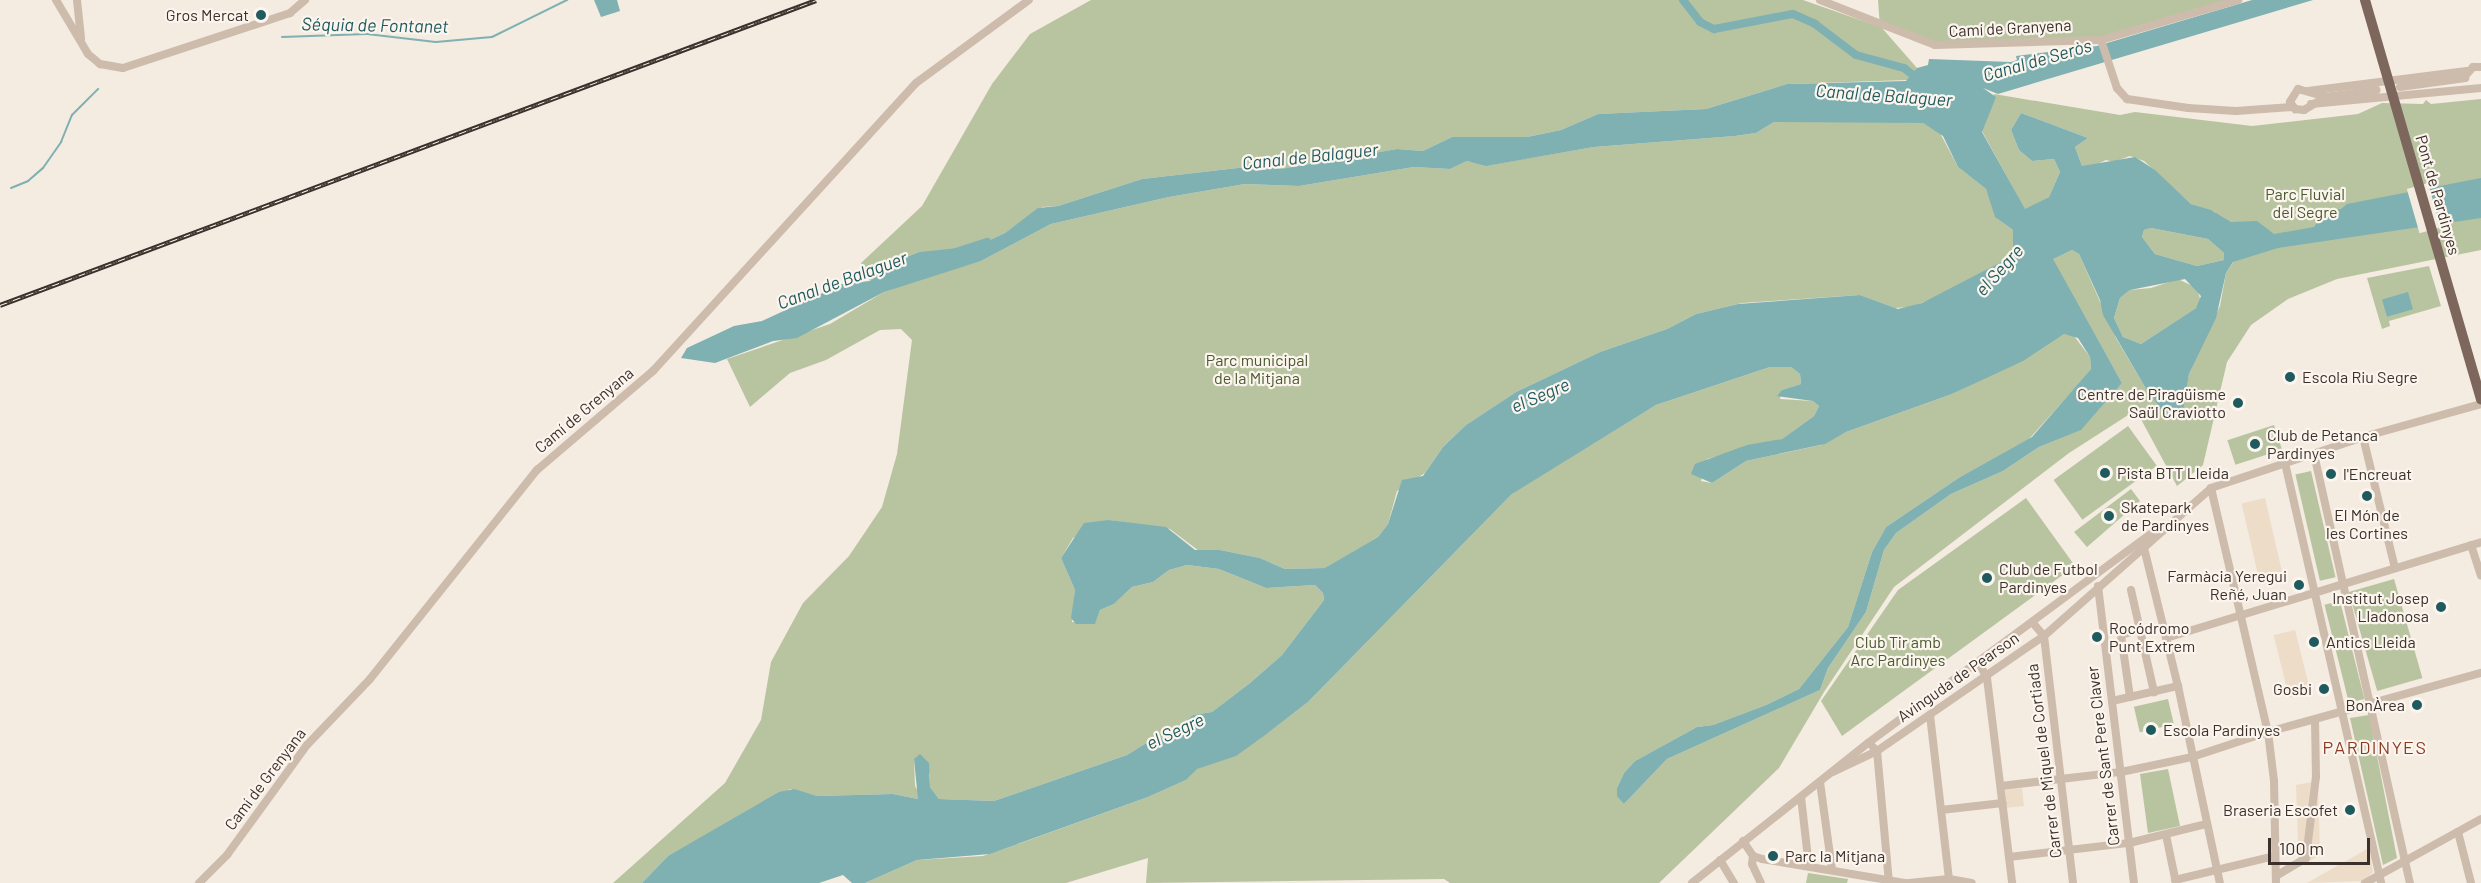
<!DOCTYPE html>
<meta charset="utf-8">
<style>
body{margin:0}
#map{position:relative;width:2481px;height:883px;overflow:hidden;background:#f4ebe1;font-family:Barlow,sans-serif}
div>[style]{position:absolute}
.green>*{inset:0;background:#b8c4a0;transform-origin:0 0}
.plaza>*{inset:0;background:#ecdcc8;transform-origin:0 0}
.water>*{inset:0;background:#7fb0b2;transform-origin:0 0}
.pier>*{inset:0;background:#f4ebe1;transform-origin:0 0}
.stream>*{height:2px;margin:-1px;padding:0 1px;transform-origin:1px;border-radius:1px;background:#7fb0b2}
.canal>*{height:8px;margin:-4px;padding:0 4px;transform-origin:4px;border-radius:4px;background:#7fb0b2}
.minor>*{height:8px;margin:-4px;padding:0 4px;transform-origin:4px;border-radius:4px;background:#cdbbac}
.major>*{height:10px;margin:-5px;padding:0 5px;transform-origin:5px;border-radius:5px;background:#7d675c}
.rail>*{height:4.5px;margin-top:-2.25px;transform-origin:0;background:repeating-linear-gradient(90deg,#fbf5ee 0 7px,#3b302b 0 14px);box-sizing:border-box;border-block:2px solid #3b302b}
.dots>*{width:16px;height:16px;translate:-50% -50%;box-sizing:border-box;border:3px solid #fbf5ee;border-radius:50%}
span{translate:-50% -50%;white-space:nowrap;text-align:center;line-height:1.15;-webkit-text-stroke:4.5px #fbf5ee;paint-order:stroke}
.poi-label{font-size:16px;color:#3b302b}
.right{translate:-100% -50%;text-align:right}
.left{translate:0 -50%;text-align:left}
.street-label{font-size:16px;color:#3b302b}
.park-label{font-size:16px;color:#4a5a2e}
.water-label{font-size:18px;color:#1f5a5e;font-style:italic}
.neighbourhood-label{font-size:18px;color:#8c3b22;letter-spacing:1.5px}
.scale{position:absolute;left:2268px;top:838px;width:102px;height:27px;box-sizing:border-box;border:3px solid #3b302b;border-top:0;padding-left:8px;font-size:18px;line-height:21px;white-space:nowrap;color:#3b302b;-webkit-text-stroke:4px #fbf5ee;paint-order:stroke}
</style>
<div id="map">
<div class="green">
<div style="clip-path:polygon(1091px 0,1803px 0,1880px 27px,1878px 0,2243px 0,2100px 37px,1944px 44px,1882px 28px,1917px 68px,1908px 80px,1787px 84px,1706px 109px,1598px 114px,1561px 130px,1527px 137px,1452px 137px,1423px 151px,1397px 149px,1282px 169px,1255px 166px,1142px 179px,1058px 206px,1042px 207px,1005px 233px,977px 246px,909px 256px,870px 281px,861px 263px,922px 206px,992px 84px,1030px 34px)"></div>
<div style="clip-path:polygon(1994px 94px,2120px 115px,2135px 112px,2252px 126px,2358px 114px,2382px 103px,2423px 104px,2426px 100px,2431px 104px,2481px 99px,2481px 250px,2337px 279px,2288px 299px,2251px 325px,2227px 362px,2203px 465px,2177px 486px,2136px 410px,2069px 453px,1894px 587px,1824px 692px,1779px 768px,1659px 883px,1450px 883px,1444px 879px,1146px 883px,1148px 858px,1066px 883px,865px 883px,917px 860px,983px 856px,1004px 849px,1148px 797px,1186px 780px,1196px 769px,1257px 741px,1308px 702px,1515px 491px,1656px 405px,1770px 367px,1791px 367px,1800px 374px,1801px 384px,1782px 390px,1780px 399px,1813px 401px,1819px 406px,1814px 416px,1782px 439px,1707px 459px,1701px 481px,1712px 483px,1746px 461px,1821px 445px,1846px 432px,1952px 394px,2030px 356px,2052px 339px,2064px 334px,2074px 336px,2090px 357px,2091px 369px,2084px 378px,2029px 439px,1960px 477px,1886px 527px,1872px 552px,1848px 627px,1799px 689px,1766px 705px,1713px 725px,1697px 727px,1635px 761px,1624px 773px,1617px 788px,1624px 804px,1667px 759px,1820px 690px,1828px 668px,1866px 612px,1884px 550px,1896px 533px,1951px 494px,2003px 471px,2039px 447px,2080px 430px,2122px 383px,2052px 259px,2072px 250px,2079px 254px,2116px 338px,2145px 387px,2164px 413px,2175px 420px,2183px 408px,2189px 374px,2220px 306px,2226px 273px,2234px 261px,2215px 212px,2191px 204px,2144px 161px,2130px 156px,2114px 162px,2106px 160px,2091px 167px,2082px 166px,2075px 147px,2088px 138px,2021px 113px,2011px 130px,2019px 150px,2032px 161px,2054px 159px,2060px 172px,2049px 197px,2025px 210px,1982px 131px)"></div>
<div style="clip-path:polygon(1870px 121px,1923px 123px,1940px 133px,1958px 167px,1986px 189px,1998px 219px,2013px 230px,2013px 253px,2007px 259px,1942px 295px,1911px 307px,1895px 308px,1860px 295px,1742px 303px,1696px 314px,1667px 329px,1600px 352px,1516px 392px,1466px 425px,1443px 447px,1425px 473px,1397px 491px,1388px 524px,1378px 537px,1326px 568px,1285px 569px,1260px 558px,1220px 550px,1199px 551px,1170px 529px,1109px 520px,1073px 538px,1061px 558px,1075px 590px,1072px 622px,1095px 623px,1100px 610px,1114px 604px,1132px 587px,1153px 582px,1169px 570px,1187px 565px,1219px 569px,1266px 588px,1315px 585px,1323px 593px,1324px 600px,1282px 655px,1250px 683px,1212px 712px,1193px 715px,1168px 736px,1148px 742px,1127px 755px,994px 801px,939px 799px,930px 787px,930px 774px,914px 759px,915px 786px,921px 796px,918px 799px,893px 794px,817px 796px,790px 789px,668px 856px,642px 883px,613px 883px,725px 783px,761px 720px,771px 662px,803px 603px,849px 556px,882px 507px,897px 454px,912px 340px,901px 329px,880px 330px,826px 360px,790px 373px,750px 407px,727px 359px,830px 324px,884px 292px,919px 279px,981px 261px,1051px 224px,1169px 197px,1245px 184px,1299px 186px,1414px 167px,1450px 169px,1467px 161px,1490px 165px,1594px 147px,1735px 136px,1756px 133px,1774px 122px)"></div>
<div style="clip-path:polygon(2151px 228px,2208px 239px,2224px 253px,2224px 260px,2197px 266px,2155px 254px,2142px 237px,2144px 230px)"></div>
<div style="clip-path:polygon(2429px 266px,2441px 306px,2389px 321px,2390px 326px,2382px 329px,2367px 278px)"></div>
<div style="clip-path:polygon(2178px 279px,2197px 288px,2201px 302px,2196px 308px,2141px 344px,2123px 337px,2114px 318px,2120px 298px,2130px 290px,2151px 288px)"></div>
<div style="left:2274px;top:425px;width:26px;height:49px;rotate:72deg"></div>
<div style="left:2128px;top:426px;width:49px;height:92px;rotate:54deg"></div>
<div style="left:2311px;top:471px;width:109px;height:16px;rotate:77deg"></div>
<div style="clip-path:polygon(2131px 489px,2140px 501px,2087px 547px,2074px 532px)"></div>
<div style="clip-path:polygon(2026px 498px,2075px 566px,1842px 736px,1821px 701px,1898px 590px)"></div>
<div style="left:2394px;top:579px;width:103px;height:47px;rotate:74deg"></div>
<div style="left:2340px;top:601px;width:101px;height:16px;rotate:76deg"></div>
<div style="left:2168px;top:699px;width:26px;height:35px;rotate:77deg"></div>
<div style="clip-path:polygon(2369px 715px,2397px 858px,2383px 865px,2350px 718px)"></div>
<div style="clip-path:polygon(2168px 769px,2180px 826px,2148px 833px,2140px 774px)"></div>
<div style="clip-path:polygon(1808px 873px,1848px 879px,1847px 883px,1806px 883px)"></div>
</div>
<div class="plaza">
<div style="left:2265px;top:498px;width:80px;height:24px;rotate:77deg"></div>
<div style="left:2295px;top:630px;width:64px;height:22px;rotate:76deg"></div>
<div style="clip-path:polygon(2318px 781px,2320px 855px,2299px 867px,2296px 785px)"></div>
<div style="left:2022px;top:788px;width:18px;height:17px;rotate:84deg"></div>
<div style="clip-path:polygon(2369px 848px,2373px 872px,2363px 881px,2307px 883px)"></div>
</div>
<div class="water">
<div style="clip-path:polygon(594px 0,617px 0,620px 11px,601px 17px)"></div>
<div style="clip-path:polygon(evenodd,2252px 0,2313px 0,1998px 94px,1983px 88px,1996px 97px,1982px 132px,2025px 209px,2049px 197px,2060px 172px,2054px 159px,2032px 161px,2019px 150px,2011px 130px,2021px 113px,2088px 138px,2075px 147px,2082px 166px,2135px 157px,2155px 170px,2191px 204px,2211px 210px,2231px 222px,2257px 221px,2274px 234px,2314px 227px,2325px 211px,2341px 209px,2347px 204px,2481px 178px,2481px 218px,2278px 248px,2233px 262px,2226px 273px,2216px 318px,2189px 374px,2183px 412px,2175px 420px,2165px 415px,2145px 387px,2103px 315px,2100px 300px,2079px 254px,2072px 250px,2053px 259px,2122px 383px,2081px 430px,2039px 447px,2003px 471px,1951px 494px,1896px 533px,1884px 550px,1866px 612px,1828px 668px,1820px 690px,1667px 759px,1624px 804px,1617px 796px,1617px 788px,1624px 773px,1635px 761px,1697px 727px,1713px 725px,1766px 705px,1799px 689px,1848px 627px,1872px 552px,1886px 527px,1960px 477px,2032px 437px,2091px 369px,2090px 357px,2078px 338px,2064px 334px,2023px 361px,1952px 394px,1846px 432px,1825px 444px,1746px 461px,1712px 483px,1691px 474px,1695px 464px,1747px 445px,1782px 439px,1814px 416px,1819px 406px,1813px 401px,1777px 396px,1782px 390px,1801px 384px,1800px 374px,1791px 367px,1770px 367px,1656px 405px,1512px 494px,1308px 702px,1264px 736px,1236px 756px,1197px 769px,1186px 780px,1148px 797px,990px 854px,917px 860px,865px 883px,852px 883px,843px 875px,819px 883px,642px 883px,668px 856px,779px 792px,794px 789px,817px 796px,893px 794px,918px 799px,914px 759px,920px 754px,929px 763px,930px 787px,939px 799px,994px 801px,1127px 755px,1148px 742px,1168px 736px,1193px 715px,1212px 712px,1250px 683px,1282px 655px,1324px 600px,1323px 593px,1315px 585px,1266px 588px,1219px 569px,1187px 565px,1169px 570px,1153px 582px,1132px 587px,1114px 604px,1100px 610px,1095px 624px,1076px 624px,1071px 618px,1075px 590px,1061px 558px,1084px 523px,1109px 520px,1166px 527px,1195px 550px,1220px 550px,1260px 558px,1285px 569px,1325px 568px,1378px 537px,1388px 524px,1402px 480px,1423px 476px,1443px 447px,1466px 425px,1516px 392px,1600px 352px,1667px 329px,1696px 314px,1738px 304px,1860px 295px,1898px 309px,1922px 303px,2007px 259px,2013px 253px,2013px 230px,1995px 217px,1986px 189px,1958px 167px,1943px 136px,1923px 123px,1774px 122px,1756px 133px,1735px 136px,1594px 147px,1486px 166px,1467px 161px,1450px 169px,1414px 167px,1299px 186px,1245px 184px,1169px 197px,1051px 224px,981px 261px,884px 292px,797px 338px,773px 341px,715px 363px,681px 358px,687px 348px,734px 326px,762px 321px,842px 284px,870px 281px,901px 259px,920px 252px,977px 246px,1005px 233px,1038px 208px,1058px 206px,1142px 179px,1255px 166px,1281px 169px,1397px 149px,1423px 151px,1452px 137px,1527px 137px,1561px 130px,1598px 114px,1706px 109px,1787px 84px,1906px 81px,1917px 68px,1928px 65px,1929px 59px,2011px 62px,2017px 60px,2016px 56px,2097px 46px,2252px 0,2151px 228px,2208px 239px,2224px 253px,2224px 260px,2197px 266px,2155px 254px,2142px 237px,2144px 230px,2151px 228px,2252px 0,2185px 279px,2201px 296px,2196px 308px,2141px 344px,2123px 337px,2114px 318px,2120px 298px,2130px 290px,2185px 279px)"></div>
<div style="left:2408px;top:292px;width:18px;height:27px;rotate:74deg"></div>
</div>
<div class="pier">
<div style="left:2428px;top:183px;width:46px;height:22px;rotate:74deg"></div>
</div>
<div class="stream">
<div style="left:282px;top:37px;width:85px;rotate:-2deg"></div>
<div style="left:367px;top:34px;width:69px;rotate:6.6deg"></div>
<div style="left:436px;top:42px;width:56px;rotate:-5.1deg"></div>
<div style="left:492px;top:37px;width:84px;rotate:-26.3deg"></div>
<div style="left:11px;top:188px;width:18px;rotate:-22deg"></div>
<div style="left:28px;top:181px;width:20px;rotate:-41deg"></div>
<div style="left:43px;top:168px;width:32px;rotate:-55deg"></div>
<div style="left:61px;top:142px;width:29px;rotate:-68deg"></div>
<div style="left:72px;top:115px;width:37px;rotate:-45deg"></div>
</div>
<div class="canal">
<div style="left:1683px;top:0;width:28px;rotate:52deg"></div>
<div style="left:1700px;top:22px;width:16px;rotate:27deg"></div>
<div style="left:1714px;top:29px;width:80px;rotate:-10.8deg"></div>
<div style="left:1793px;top:14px;width:24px;rotate:24deg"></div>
<div style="left:1815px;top:24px;width:51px;rotate:37.1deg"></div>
<div style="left:1856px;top:55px;width:50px;rotate:15.2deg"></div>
<div style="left:1904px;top:68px;width:18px;rotate:38deg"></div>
<div style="left:956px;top:252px;width:33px;rotate:-18deg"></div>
</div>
<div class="minor">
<div style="left:56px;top:0;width:63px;rotate:59.3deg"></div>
<div style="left:88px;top:54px;width:16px;rotate:40deg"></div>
<div style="left:100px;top:64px;width:23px;rotate:10deg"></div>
<div style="left:123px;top:68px;width:176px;rotate:-18.2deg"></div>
<div style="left:290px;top:13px;width:20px;rotate:-41deg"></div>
<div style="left:77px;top:0;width:39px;rotate:84deg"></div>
<div style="left:1820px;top:0;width:123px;rotate:21.4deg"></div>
<div style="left:1935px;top:45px;width:166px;rotate:-1.7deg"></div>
<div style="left:2101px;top:40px;width:51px;rotate:71.6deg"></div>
<div style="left:2117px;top:88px;width:15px;rotate:48deg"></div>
<div style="left:2127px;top:99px;width:62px;rotate:8.4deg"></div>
<div style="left:2188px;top:108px;width:48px;rotate:3.6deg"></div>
<div style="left:2236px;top:111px;width:56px;rotate:-4.1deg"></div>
<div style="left:2101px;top:40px;width:143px;rotate:-16.3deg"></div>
<div style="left:2465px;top:76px;width:12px;rotate:-48deg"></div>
<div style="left:2473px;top:67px;width:8px"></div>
<div style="left:2400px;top:87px;width:66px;rotate:-7.9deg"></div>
<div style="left:2308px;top:91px;width:160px;rotate:-7.2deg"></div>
<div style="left:2326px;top:97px;width:29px;rotate:-164deg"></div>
<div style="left:2298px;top:89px;width:15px;rotate:122deg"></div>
<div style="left:2290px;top:102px;width:9px;rotate:54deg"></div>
<div style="left:2295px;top:109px;width:9px;rotate:6deg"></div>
<div style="left:2304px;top:110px;width:26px;rotate:-31deg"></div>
<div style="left:2326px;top:97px;width:51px;rotate:-7.8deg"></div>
<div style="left:2311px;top:104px;width:171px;rotate:-5.4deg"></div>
<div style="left:2363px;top:437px;width:135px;rotate:76.3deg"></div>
<div style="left:2314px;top:454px;width:440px;rotate:77.4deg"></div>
<div style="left:2285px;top:463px;width:431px;rotate:77.1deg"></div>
<div style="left:2211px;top:488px;width:251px;rotate:76.9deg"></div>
<div style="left:2268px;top:732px;width:49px;rotate:83deg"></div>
<div style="left:2274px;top:781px;width:102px;rotate:88.9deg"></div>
<div style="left:2143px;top:544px;width:146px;rotate:76.2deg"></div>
<div style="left:2178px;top:686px;width:201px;rotate:78deg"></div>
<div style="left:2471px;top:545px;width:32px;rotate:72deg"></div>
<div style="left:2098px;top:586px;width:299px;rotate:83.1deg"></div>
<div style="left:2131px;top:590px;width:105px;rotate:77.3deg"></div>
<div style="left:2033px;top:623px;width:17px;rotate:50deg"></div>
<div style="left:2044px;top:636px;width:249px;rotate:83.3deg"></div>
<div style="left:2166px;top:638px;width:329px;rotate:-16.9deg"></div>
<div style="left:1979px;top:663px;width:17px;rotate:62deg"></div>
<div style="left:1987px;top:678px;width:207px;rotate:83deg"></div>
<div style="left:2130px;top:697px;width:63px;rotate:-98.3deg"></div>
<div style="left:2121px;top:635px;width:19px;rotate:-16deg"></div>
<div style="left:2112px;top:701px;width:68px;rotate:-12.8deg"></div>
<div style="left:1930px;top:715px;width:165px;rotate:83.4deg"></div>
<div style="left:1873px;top:747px;width:6px;rotate:45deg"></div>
<div style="left:1877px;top:751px;width:133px;rotate:84.8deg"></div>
<div style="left:1833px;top:772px;width:49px;rotate:-25.5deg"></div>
<div style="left:1877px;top:751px;width:203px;rotate:-34.6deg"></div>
<div style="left:2044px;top:636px;width:223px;rotate:-41.5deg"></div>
<div style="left:2211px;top:488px;width:160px;rotate:-18.5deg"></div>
<div style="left:2363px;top:437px;width:123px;rotate:-15.6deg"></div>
<div style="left:1820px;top:782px;width:89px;rotate:82.2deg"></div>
<div style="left:2001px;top:786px;width:121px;rotate:-6.7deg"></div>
<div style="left:2121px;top:772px;width:73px;rotate:-11.9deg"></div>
<div style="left:2192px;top:757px;width:80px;rotate:-18.2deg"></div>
<div style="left:2268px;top:732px;width:221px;rotate:-15.5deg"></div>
<div style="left:1801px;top:797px;width:70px;rotate:83.5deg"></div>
<div style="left:1941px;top:810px;width:62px;rotate:-6.4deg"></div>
<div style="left:2458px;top:832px;width:53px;rotate:75.7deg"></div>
<div style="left:2166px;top:835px;width:49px;rotate:78.2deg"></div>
<div style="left:1743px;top:841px;width:18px;rotate:56deg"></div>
<div style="left:1753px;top:856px;width:9px;rotate:18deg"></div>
<div style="left:1762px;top:859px;width:146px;rotate:9.5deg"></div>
<div style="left:1753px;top:856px;width:8px;rotate:97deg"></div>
<div style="left:1752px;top:864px;width:21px;rotate:65deg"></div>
<div style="left:2009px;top:857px;width:121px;rotate:-6.7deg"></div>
<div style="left:2129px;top:843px;width:79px;rotate:-13.9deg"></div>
<div style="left:1720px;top:860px;width:27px;rotate:59deg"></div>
<div style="left:2276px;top:876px;width:35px;rotate:-31deg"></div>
<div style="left:2306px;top:858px;width:82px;rotate:-83deg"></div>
<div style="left:2316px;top:777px;width:57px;rotate:-91deg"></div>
<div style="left:2175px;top:880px;width:102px;rotate:-13.6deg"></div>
<div style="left:199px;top:883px;width:40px;rotate:-45deg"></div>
<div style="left:227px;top:855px;width:136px;rotate:-54deg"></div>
<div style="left:307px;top:745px;width:91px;rotate:-46.3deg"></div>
<div style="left:370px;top:679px;width:268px;rotate:-51.4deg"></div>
<div style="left:537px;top:470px;width:153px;rotate:-40.5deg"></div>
<div style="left:653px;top:371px;width:390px;rotate:-47.6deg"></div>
<div style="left:916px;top:83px;width:140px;rotate:-36.3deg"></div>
<div style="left:1692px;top:883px;width:225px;rotate:-38.5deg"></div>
<div style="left:1868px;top:743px;width:357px;rotate:-36.5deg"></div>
<div style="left:1909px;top:883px;width:40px;rotate:-5.7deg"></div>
<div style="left:1949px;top:879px;width:23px;rotate:10deg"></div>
<div style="left:2365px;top:883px;width:132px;rotate:-28.9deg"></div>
</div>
<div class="major">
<div style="left:2365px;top:0;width:416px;rotate:73.8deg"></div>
</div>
<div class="rail">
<div style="left:0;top:305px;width:871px;rotate:-20.49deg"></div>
</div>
<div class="dots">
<div style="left:261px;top:15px;background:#1f5a5e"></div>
<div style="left:2290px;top:377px;background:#1f5a5e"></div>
<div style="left:2238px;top:403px;background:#1f5a5e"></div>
<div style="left:2255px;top:444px;background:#1f5a5e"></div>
<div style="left:2105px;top:473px;background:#1f5a5e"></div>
<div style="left:2331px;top:474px;background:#1f5a5e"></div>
<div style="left:2367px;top:496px;background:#1f5a5e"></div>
<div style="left:2109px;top:516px;background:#1f5a5e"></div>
<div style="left:1987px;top:578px;background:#1f5a5e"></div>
<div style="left:2299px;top:585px;background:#1f5a5e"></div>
<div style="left:2441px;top:607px;background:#1f5a5e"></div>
<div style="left:2097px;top:637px;background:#1f5a5e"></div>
<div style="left:2314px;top:642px;background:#1f5a5e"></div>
<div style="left:2324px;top:689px;background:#1f5a5e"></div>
<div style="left:2417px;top:705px;background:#1f5a5e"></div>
<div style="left:2151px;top:730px;background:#1f5a5e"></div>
<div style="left:2350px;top:810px;background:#1f5a5e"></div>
<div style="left:1773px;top:856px;background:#1f5a5e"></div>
</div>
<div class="poi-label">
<span class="right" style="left:249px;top:15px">Gros Mercat</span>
<span class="left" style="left:2302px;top:377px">Escola Riu Segre</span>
<span class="right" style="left:2226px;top:403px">Centre de Piragüisme<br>Saül Craviotto</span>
<span class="left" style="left:2267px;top:444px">Club de Petanca<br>Pardinyes</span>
<span class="left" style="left:2117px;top:473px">Pista BTT Lleida</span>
<span class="left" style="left:2343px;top:474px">l'Encreuat</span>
<span class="left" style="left:2121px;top:516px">Skatepark<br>de Pardinyes</span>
<span style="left:2367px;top:524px">El Món de<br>les Cortines</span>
<span class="left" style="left:1999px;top:578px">Club de Futbol<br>Pardinyes</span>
<span class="right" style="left:2287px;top:585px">Farmàcia Yeregui<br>Reñé, Juan</span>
<span class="right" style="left:2429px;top:607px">Institut Josep<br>Lladonosa</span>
<span class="left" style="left:2109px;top:637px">Rocódromo<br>Punt Extrem</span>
<span class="left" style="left:2326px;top:642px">Antics Lleida</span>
<span class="right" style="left:2312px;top:689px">Gosbi</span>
<span class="right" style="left:2405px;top:705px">BonÀrea</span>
<span class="left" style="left:2163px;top:730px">Escola Pardinyes</span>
<span class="right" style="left:2338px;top:810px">Braseria Escofet</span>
<span class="left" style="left:1785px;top:856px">Parc la Mitjana</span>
</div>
<div class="street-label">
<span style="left:2010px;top:28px;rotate:-3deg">Camí de Granyena</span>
<span style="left:2438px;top:195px;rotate:74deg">Pont de Pardinyes</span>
<span style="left:584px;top:410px;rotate:-40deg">Camí de Grenyana</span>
<span style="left:1958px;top:677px;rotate:-35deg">Avinguda de Pearson</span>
<span style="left:2103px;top:756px;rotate:-97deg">Carrer de Sant Pere Claver</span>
<span style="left:2044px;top:761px;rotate:-97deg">Carrer de Miquel de Cortiada</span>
<span style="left:265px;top:779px;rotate:-53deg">Camí de Grenyana</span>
</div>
<div class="park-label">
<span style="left:2305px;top:203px">Parc Fluvial<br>del Segre</span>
<span style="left:1257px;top:369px">Parc municipal<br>de la Mitjana</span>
<span style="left:1898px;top:651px">Club Tir amb<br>Arc Pardinyes</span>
</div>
<div class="water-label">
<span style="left:375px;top:25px;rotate:1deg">Séquia de Fontanet</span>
<span style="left:2037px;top:60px;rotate:-16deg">Canal de Seròs</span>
<span style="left:1884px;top:95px;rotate:4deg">Canal de Balaguer</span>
<span style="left:1310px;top:156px;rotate:-6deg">Canal de Balaguer</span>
<span style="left:1999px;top:270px;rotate:-48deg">el Segre</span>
<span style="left:842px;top:280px;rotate:-20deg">Canal de Balaguer</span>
<span style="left:1540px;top:395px;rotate:-23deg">el Segre</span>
<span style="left:1175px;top:731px;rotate:-25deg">el Segre</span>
</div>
<div class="neighbourhood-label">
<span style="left:2375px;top:747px">PARDINYES</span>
</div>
<div class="scale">100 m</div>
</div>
